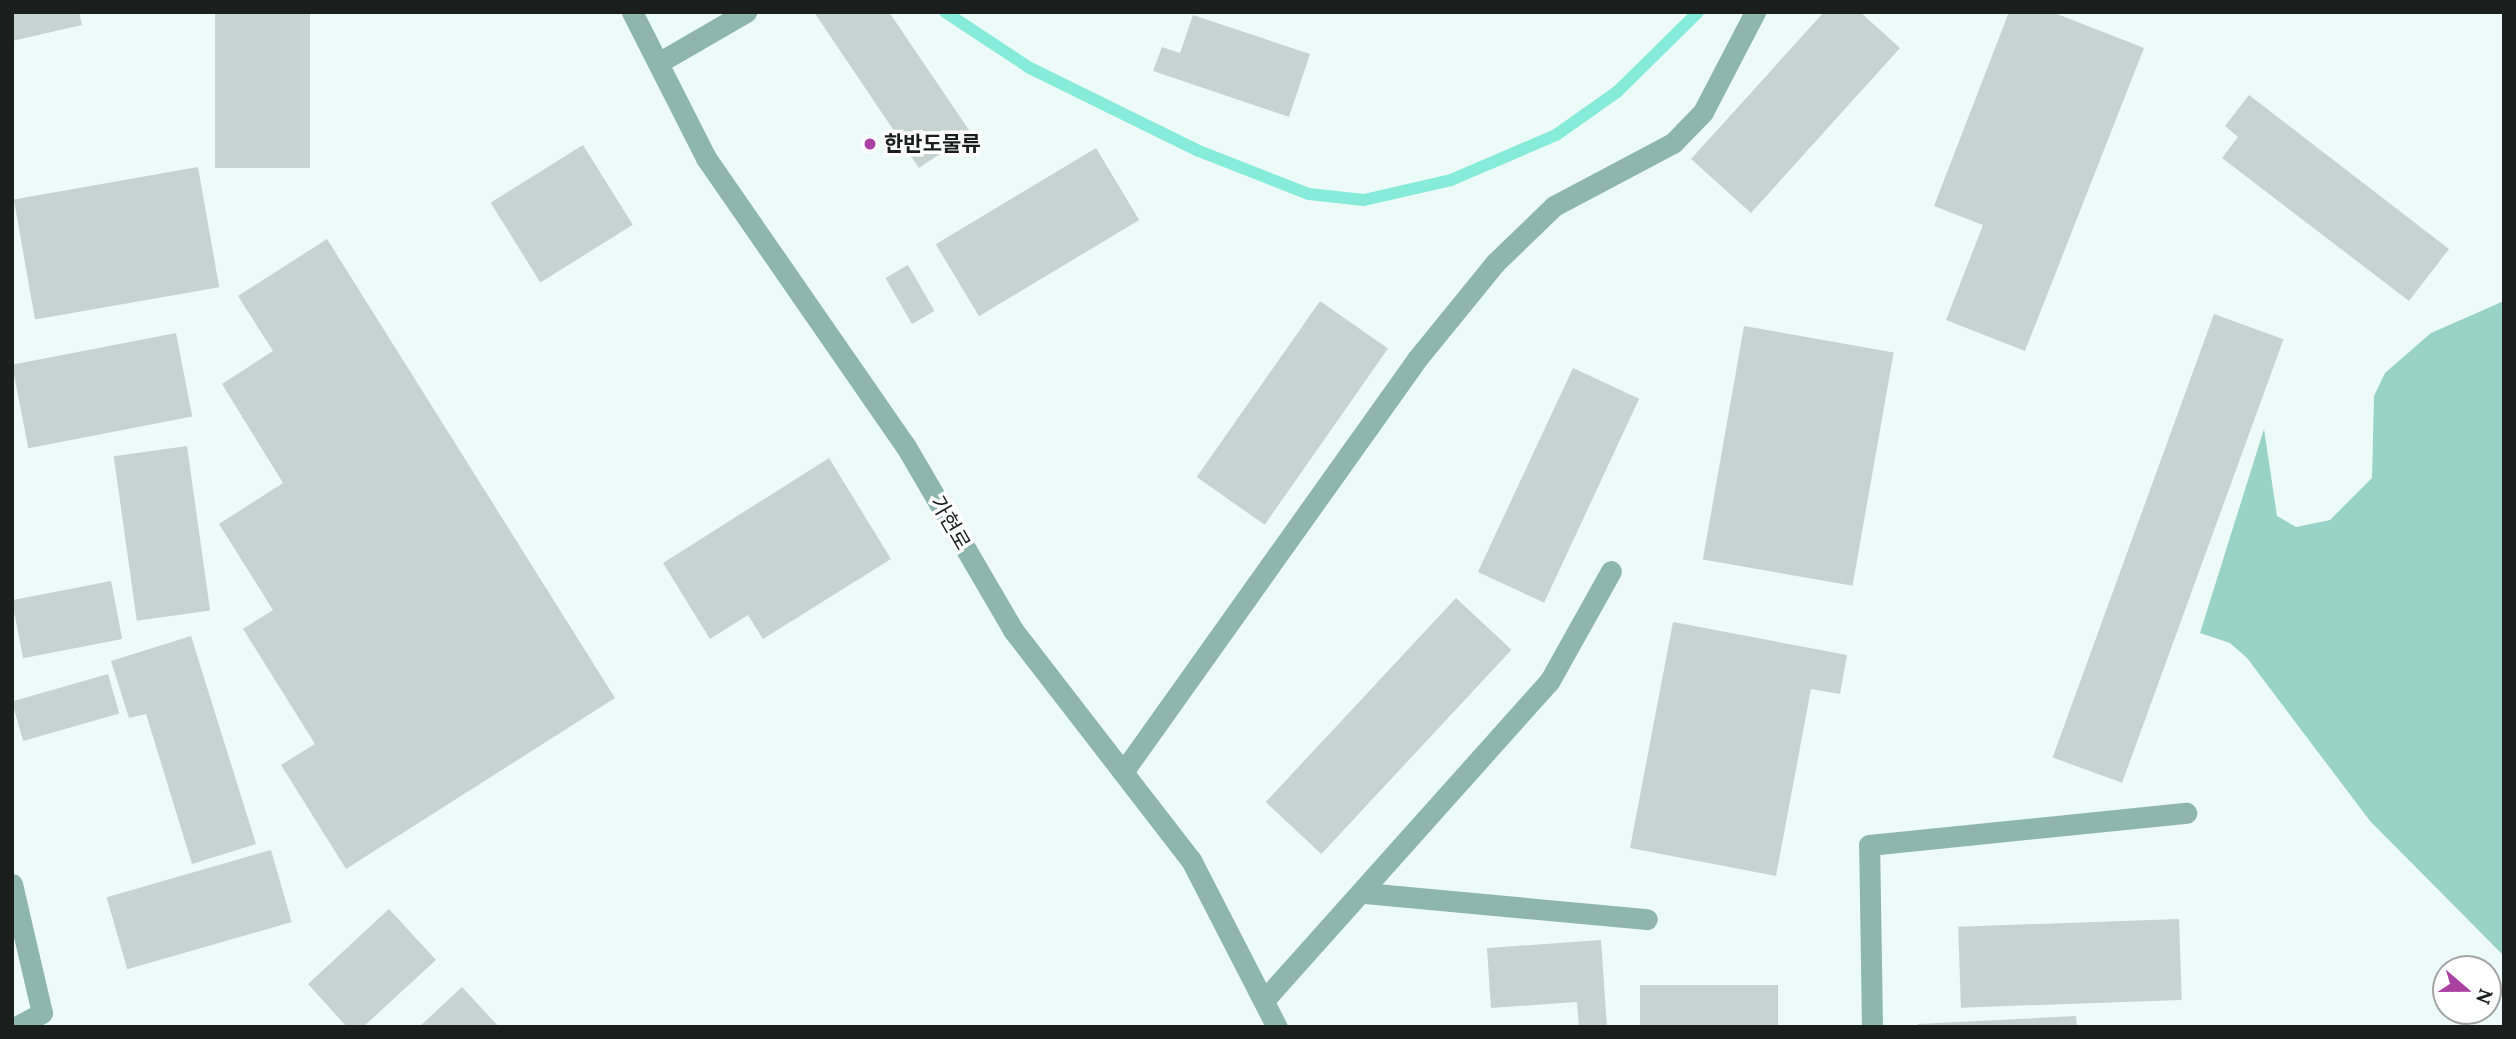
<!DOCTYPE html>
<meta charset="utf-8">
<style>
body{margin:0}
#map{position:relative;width:2516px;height:1039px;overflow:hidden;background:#edfbf8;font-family:Lora,"Noto Sans KR",serif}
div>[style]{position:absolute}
.green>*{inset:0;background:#99d2c6}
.stream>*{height:12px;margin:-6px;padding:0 6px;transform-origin:6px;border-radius:6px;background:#87ebd9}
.building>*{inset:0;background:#c6d4d1;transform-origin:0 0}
.minor>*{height:21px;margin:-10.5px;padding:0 10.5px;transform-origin:10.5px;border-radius:10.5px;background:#8fb6ae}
.dots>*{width:19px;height:19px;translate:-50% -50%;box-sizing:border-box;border:4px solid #fff;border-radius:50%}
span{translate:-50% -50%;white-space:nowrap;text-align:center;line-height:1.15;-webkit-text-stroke:7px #fff;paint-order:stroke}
.poi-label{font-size:21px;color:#1a1f1e;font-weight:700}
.left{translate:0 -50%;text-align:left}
.street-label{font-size:21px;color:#1a1f1e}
.frame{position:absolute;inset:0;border:14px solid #1a1f1e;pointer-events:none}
.north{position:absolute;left:2432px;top:955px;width:70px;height:70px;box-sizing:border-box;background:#fff;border:2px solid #a3a5a5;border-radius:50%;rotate:110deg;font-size:19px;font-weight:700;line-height:28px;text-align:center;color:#1a1f1e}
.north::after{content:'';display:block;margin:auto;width:24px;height:32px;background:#ab41a3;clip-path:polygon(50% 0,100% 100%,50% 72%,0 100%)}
</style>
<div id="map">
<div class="green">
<div style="clip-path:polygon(2504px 301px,2504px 956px,2370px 821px,2247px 658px,2230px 643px,2200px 633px,2264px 429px,2277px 516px,2296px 527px,2330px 520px,2372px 478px,2374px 396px,2385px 373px,2431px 333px)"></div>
</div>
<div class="stream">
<div style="left:945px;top:12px;width:102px;rotate:33.4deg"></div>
<div style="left:1030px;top:68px;width:188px;rotate:26.2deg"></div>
<div style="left:1199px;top:151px;width:118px;rotate:21.4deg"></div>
<div style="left:1309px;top:194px;width:55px;rotate:6.2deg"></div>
<div style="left:1364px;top:200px;width:89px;rotate:-12.9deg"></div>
<div style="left:1451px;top:180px;width:114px;rotate:-23.2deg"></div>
<div style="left:1556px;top:135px;width:75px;rotate:-35.2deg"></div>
<div style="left:1617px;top:92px;width:114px;rotate:-44.6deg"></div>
</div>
<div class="building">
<div style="clip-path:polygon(12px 12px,79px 12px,82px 25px,12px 41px)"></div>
<div style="left:215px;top:12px;width:95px;height:156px"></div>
<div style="clip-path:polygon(814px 12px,889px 12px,971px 133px,919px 168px)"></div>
<div style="clip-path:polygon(1824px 12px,1860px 12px,1900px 48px,1751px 213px,1691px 159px)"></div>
<div style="clip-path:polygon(2009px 12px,2052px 12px,2144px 48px,2025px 351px,1946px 320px,1983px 225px,1934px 206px)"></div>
<div style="clip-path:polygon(1193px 15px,1310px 54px,1289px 117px,1153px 71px,1162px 47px,1180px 53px)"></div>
<div style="clip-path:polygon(2249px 95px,2449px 249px,2409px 301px,2222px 158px,2238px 137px,2225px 126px)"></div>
<div style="left:583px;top:145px;width:94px;height:109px;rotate:58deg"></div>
<div style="left:1096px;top:148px;width:84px;height:187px;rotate:59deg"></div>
<div style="left:198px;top:167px;width:122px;height:187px;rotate:80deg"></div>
<div style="clip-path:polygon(327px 239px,615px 698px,346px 869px,281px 765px,315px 744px,243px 629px,273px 610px,219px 524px,283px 483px,222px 384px,273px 351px,238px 296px)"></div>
<div style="left:908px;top:265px;width:53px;height:26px;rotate:60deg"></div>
<div style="left:1320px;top:301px;width:83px;height:215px;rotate:35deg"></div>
<div style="left:2214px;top:314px;width:74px;height:472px;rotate:20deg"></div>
<div style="left:1744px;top:326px;width:152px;height:237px;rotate:10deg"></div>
<div style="left:176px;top:333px;width:85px;height:167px;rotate:79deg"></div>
<div style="left:1573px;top:368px;width:73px;height:225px;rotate:25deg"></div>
<div style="left:187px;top:446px;width:166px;height:74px;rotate:82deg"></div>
<div style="clip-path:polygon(829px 458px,891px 559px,763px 639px,748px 615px,710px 639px,663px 563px)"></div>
<div style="left:111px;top:581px;width:59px;height:101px;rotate:79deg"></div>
<div style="left:1456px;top:598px;width:76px;height:279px;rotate:43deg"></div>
<div style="clip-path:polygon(1673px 622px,1847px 655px,1840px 694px,1811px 689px,1776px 876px,1630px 848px)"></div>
<div style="clip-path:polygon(191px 636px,256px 844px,192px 864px,146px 714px,129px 718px,111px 661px)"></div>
<div style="left:108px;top:674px;width:41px;height:100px;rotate:74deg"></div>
<div style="left:271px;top:850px;width:75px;height:171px;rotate:74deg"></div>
<div style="clip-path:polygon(389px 909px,436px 960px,363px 1027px,347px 1027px,308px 984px)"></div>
<div style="left:2179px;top:919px;width:81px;height:221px;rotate:88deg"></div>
<div style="clip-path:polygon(1601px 940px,1607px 1027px,1579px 1027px,1577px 1002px,1491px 1008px,1487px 948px)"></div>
<div style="left:1640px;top:985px;width:138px;height:42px"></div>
<div style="clip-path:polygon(462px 987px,499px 1027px,419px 1027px)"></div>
<div style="clip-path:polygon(2076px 1016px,2077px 1027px,1918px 1027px,1918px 1024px)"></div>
</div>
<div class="minor">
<div style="left:632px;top:12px;width:164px;rotate:63.1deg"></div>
<div style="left:706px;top:158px;width:349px;rotate:55.3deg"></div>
<div style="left:905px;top:445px;width:214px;rotate:59.7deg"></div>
<div style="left:1013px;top:630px;width:291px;rotate:52.3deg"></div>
<div style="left:1191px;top:860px;width:188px;rotate:62.8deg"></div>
<div style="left:658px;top:63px;width:102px;rotate:-30.1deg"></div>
<div style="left:1123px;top:772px;width:507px;rotate:-54.55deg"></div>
<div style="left:1417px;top:359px;width:124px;rotate:-50.9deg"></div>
<div style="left:1495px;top:263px;width:82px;rotate:-44deg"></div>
<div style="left:1554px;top:206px;width:135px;rotate:-27.9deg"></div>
<div style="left:1673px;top:143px;width:43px;rotate:-45.9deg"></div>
<div style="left:1703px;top:112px;width:113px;rotate:-62.5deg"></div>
<div style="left:12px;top:884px;width:132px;rotate:76.9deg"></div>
<div style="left:42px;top:1013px;width:30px;rotate:152deg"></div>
<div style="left:1365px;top:893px;width:283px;rotate:5.3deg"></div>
<div style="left:1266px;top:998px;width:424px;rotate:-48.2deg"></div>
<div style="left:1549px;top:682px;width:127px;rotate:-60.8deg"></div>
<div style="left:1872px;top:1027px;width:182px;rotate:-90.9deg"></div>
<div style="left:1869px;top:845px;width:319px;rotate:-5.8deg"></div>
</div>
<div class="dots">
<div style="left:870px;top:144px;background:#ab41a3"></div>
</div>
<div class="poi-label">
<span class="left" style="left:884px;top:144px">한반도물류</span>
</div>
<div class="street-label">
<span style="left:950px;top:523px;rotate:60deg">가현로</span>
</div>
<div class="frame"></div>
<div class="north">N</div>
</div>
